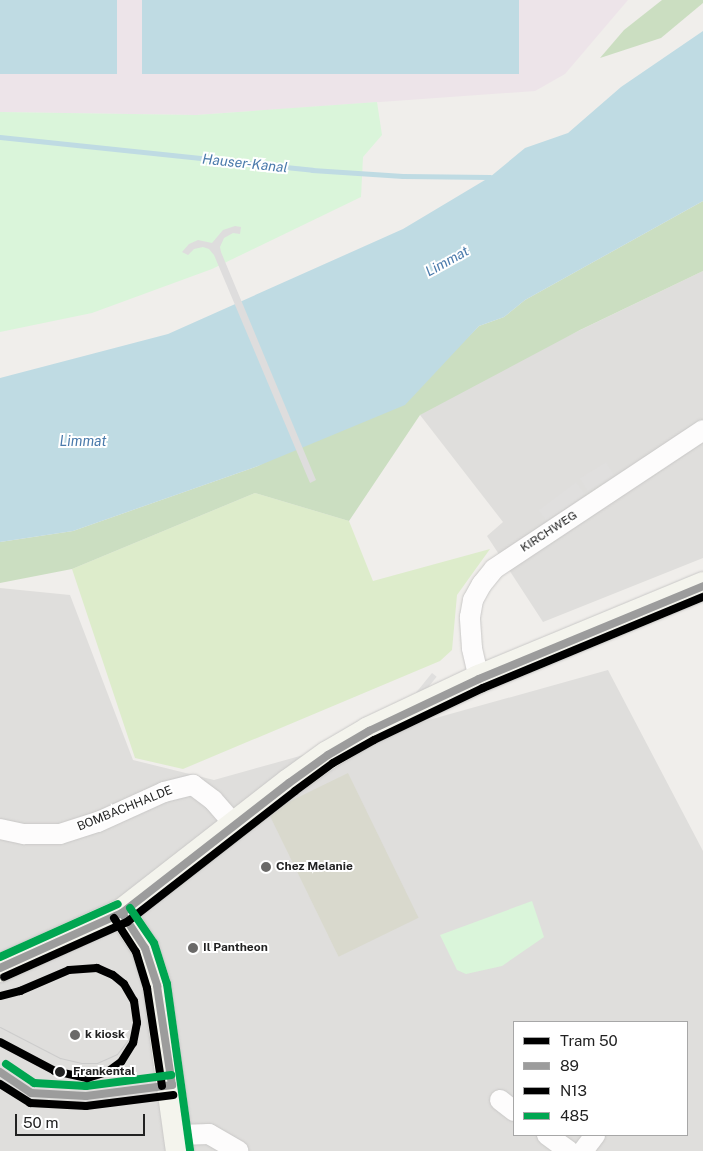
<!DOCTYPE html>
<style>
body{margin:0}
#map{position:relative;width:703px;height:1151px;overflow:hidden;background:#f0eeeb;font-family:"Public Sans",sans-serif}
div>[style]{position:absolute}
.residential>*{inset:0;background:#dfdedc}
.industrial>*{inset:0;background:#ede4e9}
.construction>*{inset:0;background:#d9d9cd;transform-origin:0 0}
.grass>*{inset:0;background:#ddeccb}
.forest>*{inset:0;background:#cbdec1}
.park>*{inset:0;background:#daf5da}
.parking>*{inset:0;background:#e0dfde;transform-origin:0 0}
.water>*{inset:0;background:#bfdbe3;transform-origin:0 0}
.pier>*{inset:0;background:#dedddd}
.stream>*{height:5px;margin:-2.5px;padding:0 2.5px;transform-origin:2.5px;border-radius:2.5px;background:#bfdbe3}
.roads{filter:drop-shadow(0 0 1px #c9c8c7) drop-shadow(0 0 1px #c9c8c7)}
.minor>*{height:20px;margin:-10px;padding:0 10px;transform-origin:10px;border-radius:10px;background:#fdfcfc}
.secondary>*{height:28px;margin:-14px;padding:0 14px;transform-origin:14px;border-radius:14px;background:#f4f4ed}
.tram>*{height:1px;margin:-0.5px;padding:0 0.5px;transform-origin:0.5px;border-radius:0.5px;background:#ccc}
.bus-1>*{height:8px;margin:-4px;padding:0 4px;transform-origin:4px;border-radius:4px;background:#9c9c9c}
.bus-2>*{height:8px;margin:-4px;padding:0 4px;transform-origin:4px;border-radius:4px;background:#000}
.bus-3>*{height:8px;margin:-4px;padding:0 4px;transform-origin:4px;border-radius:4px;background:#00a651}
.tram-1>*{height:8px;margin:-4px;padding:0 4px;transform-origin:4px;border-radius:4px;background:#000}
.dots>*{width:14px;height:14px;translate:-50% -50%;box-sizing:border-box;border:2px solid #fff;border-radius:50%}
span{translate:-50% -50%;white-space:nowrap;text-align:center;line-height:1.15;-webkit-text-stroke:4px #fff;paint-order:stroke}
.street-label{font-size:12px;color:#222}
.poi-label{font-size:12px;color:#222;font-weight:700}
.left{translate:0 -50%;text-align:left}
.stop-label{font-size:12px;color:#222;font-weight:700}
.water-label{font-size:14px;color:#4a7aab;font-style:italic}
.legend{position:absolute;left:513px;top:1021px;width:175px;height:115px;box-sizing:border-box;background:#fff;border:1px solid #a7a7a7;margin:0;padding:6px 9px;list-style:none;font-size:15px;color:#222}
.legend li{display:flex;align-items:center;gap:10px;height:25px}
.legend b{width:25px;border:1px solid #a7a7a7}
.scale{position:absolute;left:15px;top:1114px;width:130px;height:22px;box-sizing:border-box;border:2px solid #222;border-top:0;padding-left:6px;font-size:15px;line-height:18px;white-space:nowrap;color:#222;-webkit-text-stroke:4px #fff;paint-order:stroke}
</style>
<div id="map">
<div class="residential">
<div style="clip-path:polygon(703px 271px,703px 558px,543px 622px,487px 536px,503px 522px,420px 415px,435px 400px)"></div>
<div style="clip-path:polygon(evenodd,0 588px,70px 595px,133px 760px,214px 780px,608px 670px,703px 851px,703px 1151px,0 1151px,0 588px,514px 1022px,687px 1022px,687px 1135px,514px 1135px,514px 1022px)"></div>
</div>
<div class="industrial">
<div style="clip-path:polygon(0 0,628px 0,565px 74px,535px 91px,196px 115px,0 112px)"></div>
</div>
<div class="construction">
<div style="left:348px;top:773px;width:161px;height:89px;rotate:64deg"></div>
</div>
<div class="grass">
<div style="clip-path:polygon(255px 493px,349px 521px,373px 581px,490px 549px,457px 595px,452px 650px,440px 661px,183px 769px,135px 758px,72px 569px)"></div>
</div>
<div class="forest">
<div style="clip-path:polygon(662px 0,703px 0,703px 3px,661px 38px,600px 58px,624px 30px)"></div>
<div style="clip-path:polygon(703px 201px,703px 271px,580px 330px,420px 415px,349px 521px,255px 493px,72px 569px,0 583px,0 542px,73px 531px,258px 466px,442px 363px,479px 326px,504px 317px,525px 300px)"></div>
</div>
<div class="park">
<div style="clip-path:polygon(377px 102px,382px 135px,363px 157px,361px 197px,212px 269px,92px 313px,0 332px,0 112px,196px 115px)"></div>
<div style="clip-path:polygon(532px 901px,544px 937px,502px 966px,466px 974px,457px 970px,440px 935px)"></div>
</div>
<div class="parking">
<div style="left:606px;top:462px;width:15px;height:31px;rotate:58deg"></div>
<div style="left:576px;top:482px;width:15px;height:47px;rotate:53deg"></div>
<div style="left:432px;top:673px;width:6px;height:54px;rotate:39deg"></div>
</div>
<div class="water">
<div style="left:0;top:0;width:117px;height:74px"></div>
<div style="left:142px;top:0;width:377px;height:74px"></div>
<div style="clip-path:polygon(703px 31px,703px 201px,525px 300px,504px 317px,479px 326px,405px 405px,258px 466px,73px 531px,0 542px,0 378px,168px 334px,403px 229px,490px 177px,525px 148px,568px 133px,621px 87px)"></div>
</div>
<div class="pier">
<div style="clip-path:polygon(235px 226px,241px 227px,240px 234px,233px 233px,224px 238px,220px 247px,221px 252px,316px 480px,310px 483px,214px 255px,209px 249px,203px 247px,194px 249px,188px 255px,182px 252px,189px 244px,198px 240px,212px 243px,223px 230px)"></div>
</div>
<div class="stream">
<div style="left:0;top:137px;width:314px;rotate:6deg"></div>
<div style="left:312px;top:170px;width:91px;rotate:3.8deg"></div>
<div style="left:403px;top:176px;width:87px;rotate:0.7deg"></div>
</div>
<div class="roads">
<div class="minor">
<div style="left:479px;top:679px;width:32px;rotate:-103deg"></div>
<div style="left:472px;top:648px;width:31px;rotate:-94deg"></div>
<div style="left:470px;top:617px;width:17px;rotate:-80deg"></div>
<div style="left:473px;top:600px;width:18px;rotate:-61deg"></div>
<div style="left:482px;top:584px;width:19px;rotate:-51deg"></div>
<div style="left:494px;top:569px;width:251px;rotate:-33.6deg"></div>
<div style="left:0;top:829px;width:25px;rotate:12deg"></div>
<div style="left:24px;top:834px;width:36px"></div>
<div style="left:60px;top:834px;width:40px;rotate:-18deg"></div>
<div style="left:98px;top:822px;width:72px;rotate:-24.4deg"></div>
<div style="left:164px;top:792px;width:30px;rotate:-14deg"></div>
<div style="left:193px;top:785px;width:25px;rotate:37deg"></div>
<div style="left:213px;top:800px;width:32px;rotate:49deg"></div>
<div style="left:500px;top:1100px;width:18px;rotate:38deg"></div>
<div style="left:179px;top:1135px;width:30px;rotate:-2deg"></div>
<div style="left:209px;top:1134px;width:34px;rotate:30deg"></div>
<div style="left:547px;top:1135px;width:27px;rotate:36deg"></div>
<div style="left:583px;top:1151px;width:20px;rotate:-53deg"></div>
</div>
<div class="secondary">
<div style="left:122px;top:913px;width:42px;rotate:56.7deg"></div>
<div style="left:145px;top:948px;width:40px;rotate:72deg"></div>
<div style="left:157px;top:986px;width:167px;rotate:82.1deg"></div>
<div style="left:0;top:968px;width:134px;rotate:-24.3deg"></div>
<div style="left:122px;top:913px;width:212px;rotate:-37.9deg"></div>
<div style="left:289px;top:783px;width:48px;rotate:-35.7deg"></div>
<div style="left:328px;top:755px;width:48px;rotate:-30.3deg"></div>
<div style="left:369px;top:731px;width:122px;rotate:-25.3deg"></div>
<div style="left:479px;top:679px;width:243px;rotate:-22.5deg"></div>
</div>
</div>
<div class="tram">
<div style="left:0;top:1027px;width:68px;rotate:27.3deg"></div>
<div style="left:60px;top:1058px;width:22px;rotate:13deg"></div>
<div style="left:81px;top:1063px;width:16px"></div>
<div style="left:97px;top:1063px;width:22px;rotate:-24deg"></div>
<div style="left:117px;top:1054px;width:23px;rotate:-52deg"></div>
<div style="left:131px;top:1036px;width:20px;rotate:-79deg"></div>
<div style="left:135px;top:1016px;width:21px;rotate:-101deg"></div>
</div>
<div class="bus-1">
<div style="left:122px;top:913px;width:42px;rotate:56.7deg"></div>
<div style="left:145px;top:948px;width:40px;rotate:72deg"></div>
<div style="left:157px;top:986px;width:100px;rotate:81.4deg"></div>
<div style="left:0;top:968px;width:134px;rotate:-24.3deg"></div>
<div style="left:122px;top:913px;width:212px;rotate:-37.9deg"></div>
<div style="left:289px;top:783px;width:48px;rotate:-35.7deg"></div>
<div style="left:328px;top:755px;width:48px;rotate:-30.3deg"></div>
<div style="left:369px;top:731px;width:122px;rotate:-25.3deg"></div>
<div style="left:479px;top:679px;width:243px;rotate:-22.5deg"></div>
<div style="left:0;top:1072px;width:37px;rotate:34deg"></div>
<div style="left:31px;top:1093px;width:55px;rotate:3.1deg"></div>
<div style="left:86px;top:1096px;width:87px;rotate:-7.3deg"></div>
</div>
<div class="bus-2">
<div style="left:114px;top:918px;width:40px;rotate:57.1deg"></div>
<div style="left:136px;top:952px;width:38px;rotate:73deg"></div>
<div style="left:147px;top:988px;width:99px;rotate:81.3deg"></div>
<div style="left:4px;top:977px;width:135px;rotate:-24.1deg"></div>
<div style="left:127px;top:922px;width:213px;rotate:-37.9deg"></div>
<div style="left:295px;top:791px;width:47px;rotate:-36.4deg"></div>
<div style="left:333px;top:763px;width:47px;rotate:-29.3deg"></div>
<div style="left:374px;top:740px;width:121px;rotate:-25.5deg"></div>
<div style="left:483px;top:688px;width:238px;rotate:-22.5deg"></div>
<div style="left:0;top:1084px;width:36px;rotate:32deg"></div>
<div style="left:30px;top:1103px;width:56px;rotate:3.1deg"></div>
<div style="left:86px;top:1106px;width:88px;rotate:-7.2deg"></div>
</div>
<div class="bus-3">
<div style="left:130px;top:908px;width:42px;rotate:55.6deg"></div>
<div style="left:154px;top:943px;width:43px;rotate:72.4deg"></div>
<div style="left:167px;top:984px;width:168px;rotate:82.1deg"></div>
<div style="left:0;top:957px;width:129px;rotate:-24.2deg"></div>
<div style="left:6px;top:1064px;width:34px;rotate:34deg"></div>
<div style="left:34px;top:1083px;width:52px;rotate:3.3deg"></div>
<div style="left:86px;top:1086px;width:86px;rotate:-7.4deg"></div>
</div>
<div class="tram-1">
<div style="left:0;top:996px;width:21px;rotate:-14deg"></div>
<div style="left:20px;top:991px;width:53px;rotate:-23.2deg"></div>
<div style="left:69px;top:970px;width:28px;rotate:-4deg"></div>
<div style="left:97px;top:968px;width:17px;rotate:24deg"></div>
<div style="left:113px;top:975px;width:14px;rotate:39deg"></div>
<div style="left:124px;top:984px;width:20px;rotate:60deg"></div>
<div style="left:134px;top:1001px;width:22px;rotate:82deg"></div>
<div style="left:137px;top:1023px;width:20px;rotate:101deg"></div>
<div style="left:133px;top:1043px;width:22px;rotate:122deg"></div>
<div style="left:121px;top:1062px;width:17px;rotate:144deg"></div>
<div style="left:107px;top:1072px;width:21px;rotate:163deg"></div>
<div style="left:87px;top:1078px;width:33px;rotate:-168deg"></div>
<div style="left:55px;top:1071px;width:62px;rotate:-152.2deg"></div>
</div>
<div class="dots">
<div style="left:266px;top:867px;background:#6a6968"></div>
<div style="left:193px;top:948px;background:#6a6968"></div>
<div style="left:75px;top:1035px;background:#6a6968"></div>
<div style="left:60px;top:1072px;background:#222"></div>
</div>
<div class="street-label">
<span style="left:549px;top:532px;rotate:-33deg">KIRCHWEG</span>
<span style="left:125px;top:809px;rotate:-22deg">BOMBACHHALDE</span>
</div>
<div class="poi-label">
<span class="left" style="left:276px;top:867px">Chez Melanie</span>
<span class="left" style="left:203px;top:948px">Il Pantheon</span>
<span class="left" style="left:85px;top:1035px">k kiosk</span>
</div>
<div class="stop-label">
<span class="left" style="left:73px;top:1072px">Frankental</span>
</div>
<div class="water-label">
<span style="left:245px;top:163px;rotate:6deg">Hauser-Kanal</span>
<span style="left:447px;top:261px;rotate:-29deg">Limmat</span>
<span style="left:83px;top:441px">Limmat</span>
</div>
<ul class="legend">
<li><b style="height:6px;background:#000"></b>Tram 50</li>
<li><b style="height:6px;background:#9c9c9c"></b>89</li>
<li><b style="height:6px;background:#000"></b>N13</li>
<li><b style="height:6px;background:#00a651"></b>485</li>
</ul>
<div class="scale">50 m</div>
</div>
